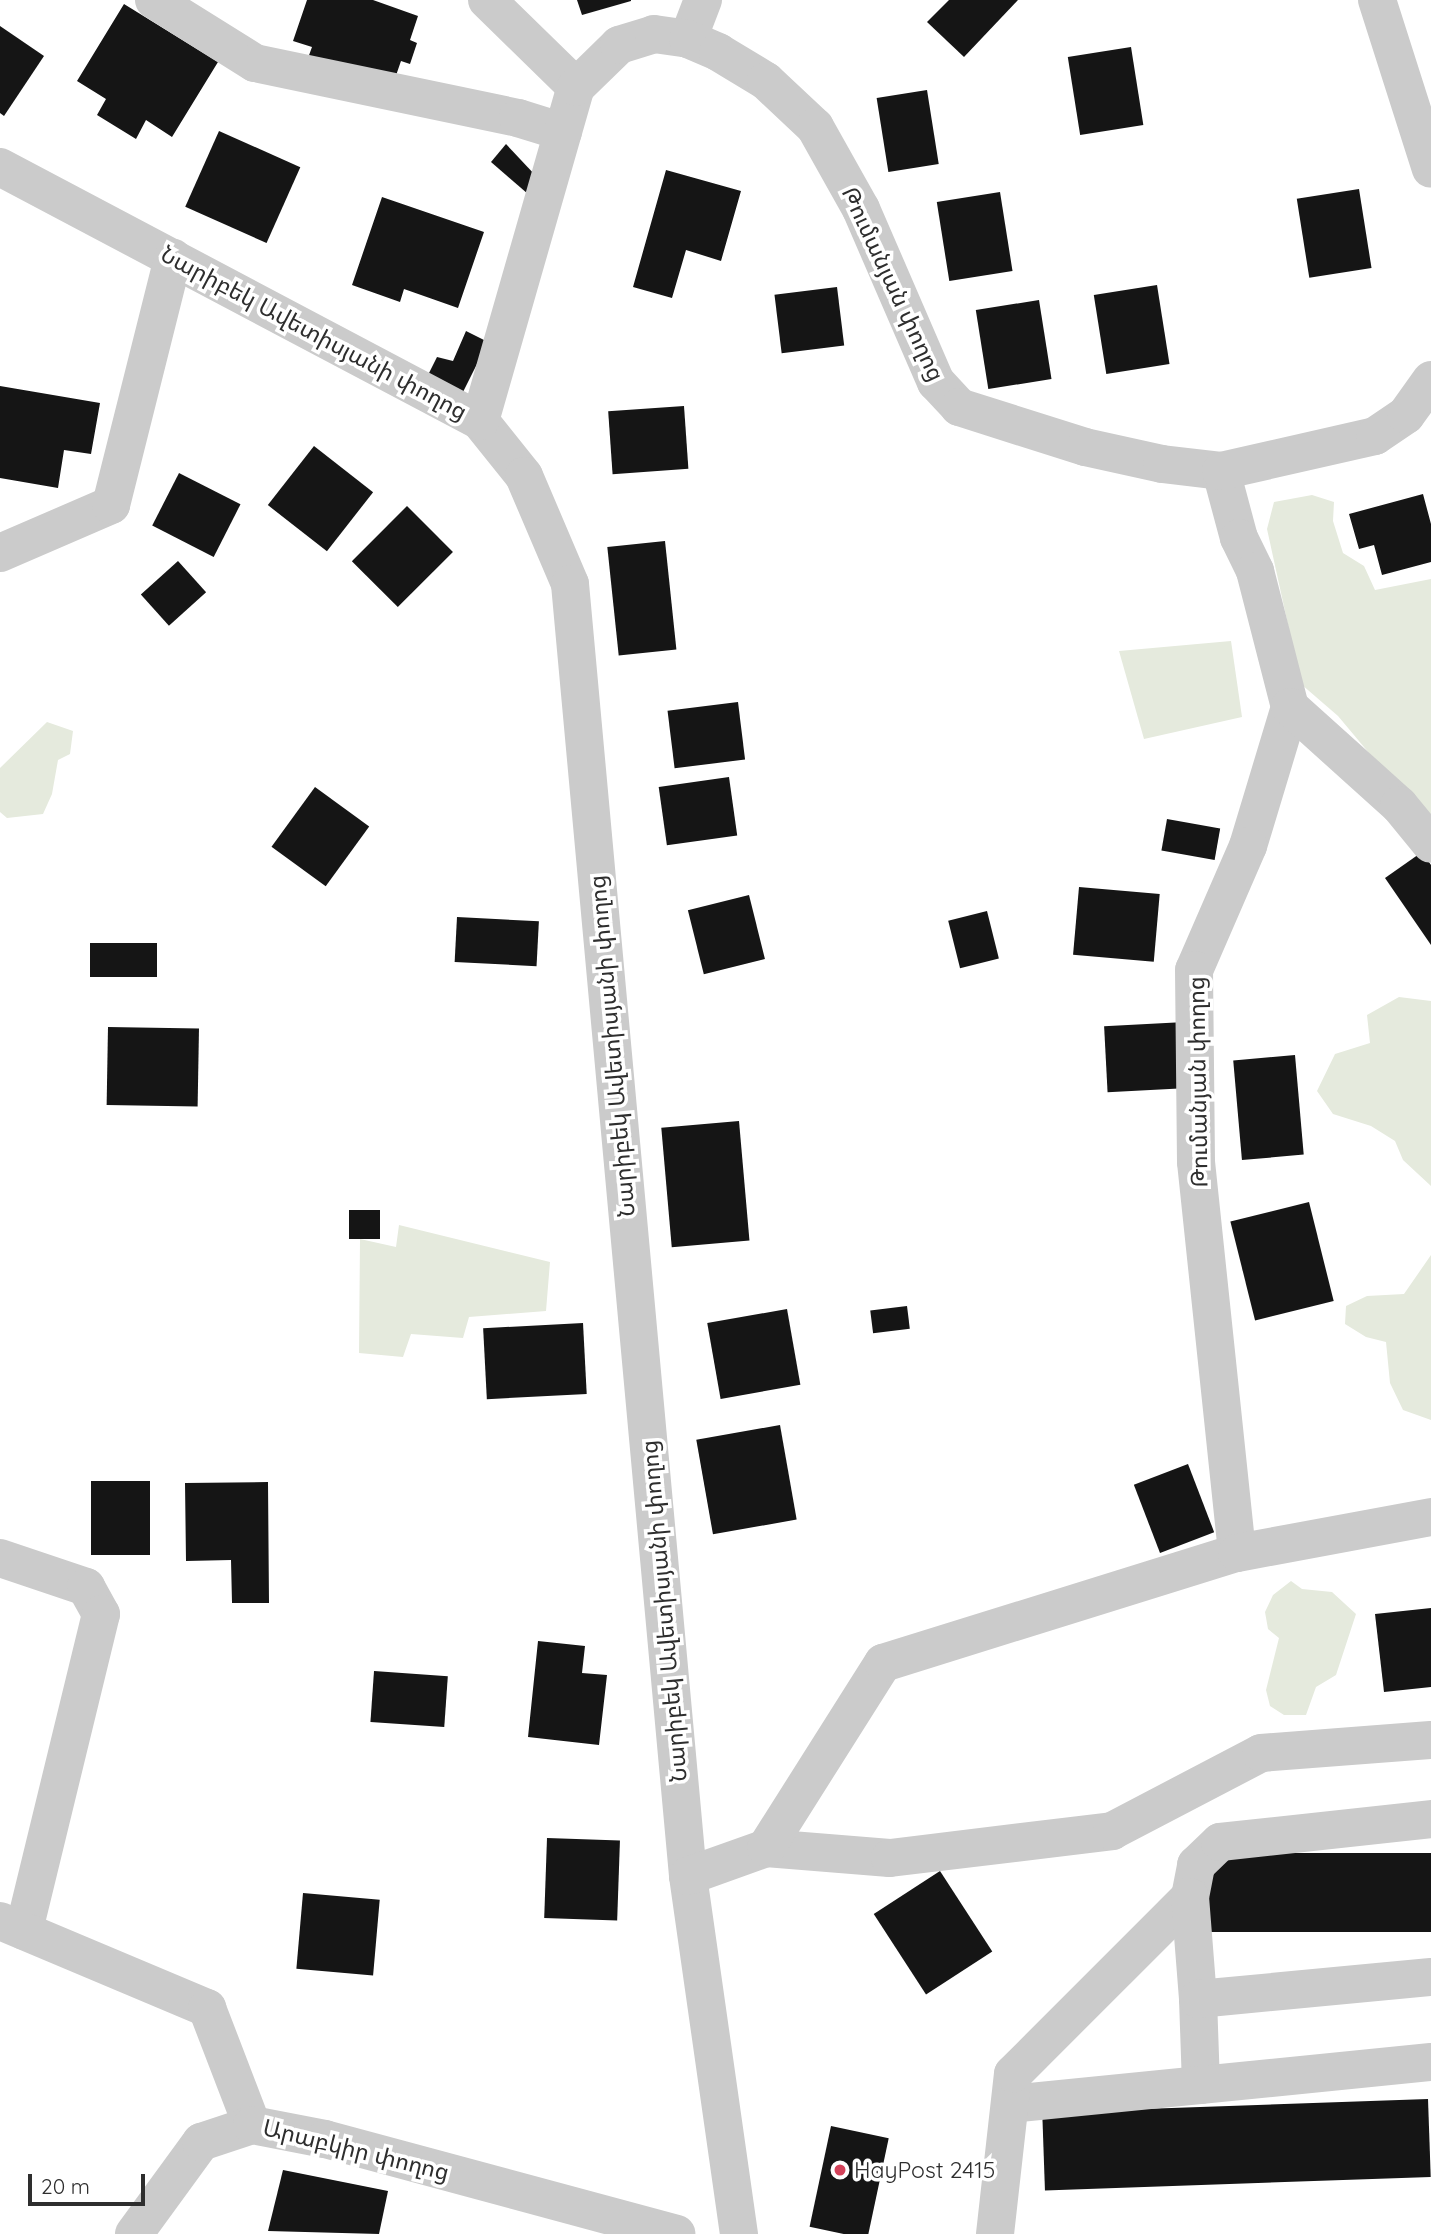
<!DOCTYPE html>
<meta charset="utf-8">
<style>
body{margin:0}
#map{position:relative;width:1431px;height:2234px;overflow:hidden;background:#fff;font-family:Quicksand,"Noto Sans Armenian",sans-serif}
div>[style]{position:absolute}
.green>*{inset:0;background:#e5eadd}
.building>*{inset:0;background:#151515;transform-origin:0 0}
.minor>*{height:38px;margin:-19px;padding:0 19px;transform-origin:19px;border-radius:19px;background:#cbcbcb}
.dots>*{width:19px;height:19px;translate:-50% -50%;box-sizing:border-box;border:4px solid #fff;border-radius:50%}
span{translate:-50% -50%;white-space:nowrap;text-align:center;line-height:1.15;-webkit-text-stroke:7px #fff;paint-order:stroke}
.street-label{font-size:23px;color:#2e2e2e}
.poi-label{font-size:23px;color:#2e2e2e}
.left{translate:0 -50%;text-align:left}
.scale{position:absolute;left:28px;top:2174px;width:117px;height:32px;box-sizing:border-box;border:4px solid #2e2e2e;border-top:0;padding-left:9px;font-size:21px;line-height:24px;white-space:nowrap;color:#2e2e2e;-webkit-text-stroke:5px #fff;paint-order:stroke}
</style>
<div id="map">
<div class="green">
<div style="clip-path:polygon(1312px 495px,1334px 502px,1333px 521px,1343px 553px,1364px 566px,1375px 590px,1431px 579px,1431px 827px,1338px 716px,1301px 684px,1267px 529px,1274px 502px)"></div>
<div style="clip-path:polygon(1231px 641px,1242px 717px,1144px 739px,1119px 651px)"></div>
<div style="clip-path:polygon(47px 722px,73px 731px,70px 754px,58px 760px,52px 794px,43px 814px,7px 818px,0 812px,0 768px)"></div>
<div style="clip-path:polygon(1399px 997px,1431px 1001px,1431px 1186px,1403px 1160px,1395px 1141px,1371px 1126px,1333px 1114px,1317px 1091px,1335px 1054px,1370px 1043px,1367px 1015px)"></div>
<div style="clip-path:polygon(399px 1225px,550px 1262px,546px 1311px,469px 1317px,463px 1338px,411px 1334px,403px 1357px,359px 1353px,360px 1239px,396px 1247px)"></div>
<div style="clip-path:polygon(1431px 1255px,1431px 1420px,1403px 1410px,1390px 1383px,1386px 1342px,1366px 1337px,1345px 1324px,1346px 1306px,1367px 1296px,1404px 1294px)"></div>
<div style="clip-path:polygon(1291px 1581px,1302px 1589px,1332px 1592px,1356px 1614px,1336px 1675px,1316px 1687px,1306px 1715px,1284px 1715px,1270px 1706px,1266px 1690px,1279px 1638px,1268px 1629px,1265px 1612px,1273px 1595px)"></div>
</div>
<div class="building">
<div style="clip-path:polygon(307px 0,373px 0,418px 16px,410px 40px,417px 43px,410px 64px,401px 61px,392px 87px,308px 58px,312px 47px,293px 41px)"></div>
<div style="clip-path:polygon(577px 0,631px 0,631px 1px,582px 15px)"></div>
<div style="clip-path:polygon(949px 0,1018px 0,964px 57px,927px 22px)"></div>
<div style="clip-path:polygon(124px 4px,218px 62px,172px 137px,146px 120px,136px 139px,97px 115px,106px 99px,77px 81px)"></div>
<div style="clip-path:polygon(0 26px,44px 56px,4px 116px,0 113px)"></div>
<div style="left:1131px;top:47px;width:79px;height:64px;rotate:81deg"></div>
<div style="left:927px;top:90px;width:75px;height:51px;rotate:81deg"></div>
<div style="left:219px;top:131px;width:89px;height:83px;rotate:24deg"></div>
<div style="clip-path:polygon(506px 144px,536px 176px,528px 194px,491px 162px)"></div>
<div style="clip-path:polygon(666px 170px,741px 191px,721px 261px,686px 250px,672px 298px,633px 287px)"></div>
<div style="left:1359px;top:189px;width:80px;height:63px;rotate:81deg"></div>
<div style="left:1000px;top:192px;width:80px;height:64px;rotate:81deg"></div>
<div style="clip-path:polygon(382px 197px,484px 232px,458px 308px,404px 289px,400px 302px,352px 285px)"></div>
<div style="left:1157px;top:285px;width:80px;height:64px;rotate:81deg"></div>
<div style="left:837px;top:287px;width:59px;height:63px;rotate:83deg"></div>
<div style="left:1039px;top:300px;width:80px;height:64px;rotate:81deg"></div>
<div style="clip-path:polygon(466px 331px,488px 342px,463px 392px,428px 375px,437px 357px,453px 361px)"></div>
<div style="clip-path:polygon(0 386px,100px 403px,91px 454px,64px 450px,58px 488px,0 478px)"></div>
<div style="left:684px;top:406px;width:63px;height:76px;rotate:86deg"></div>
<div style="left:314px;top:446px;width:75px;height:75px;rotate:38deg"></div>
<div style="left:179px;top:473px;width:69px;height:59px;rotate:27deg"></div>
<div style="clip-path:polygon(1423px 494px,1431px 524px,1431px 562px,1382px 575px,1374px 545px,1359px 549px,1349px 514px)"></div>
<div style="left:407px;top:506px;width:65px;height:78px;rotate:45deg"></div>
<div style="left:665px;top:541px;width:109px;height:58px;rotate:84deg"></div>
<div style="left:178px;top:561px;width:42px;height:50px;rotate:48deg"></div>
<div style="left:738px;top:702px;width:58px;height:71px;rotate:83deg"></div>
<div style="left:729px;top:777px;width:59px;height:71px;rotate:82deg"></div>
<div style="left:315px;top:787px;width:67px;height:74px;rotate:36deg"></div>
<div style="left:1167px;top:819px;width:54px;height:32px;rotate:10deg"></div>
<div style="clip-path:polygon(1422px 852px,1431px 865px,1431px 945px,1385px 878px)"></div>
<div style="left:1079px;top:887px;width:81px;height:68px;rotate:5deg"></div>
<div style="left:749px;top:895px;width:66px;height:63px;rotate:76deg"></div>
<div style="left:987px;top:911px;width:49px;height:40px;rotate:76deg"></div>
<div style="left:457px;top:917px;width:82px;height:45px;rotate:3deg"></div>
<div style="left:90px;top:943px;width:67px;height:34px"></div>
<div style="left:1185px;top:1022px;width:66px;height:81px;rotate:87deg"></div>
<div style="left:108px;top:1027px;width:91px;height:78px;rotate:1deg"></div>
<div style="left:1295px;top:1055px;width:100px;height:62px;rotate:85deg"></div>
<div style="left:739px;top:1121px;width:120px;height:78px;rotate:85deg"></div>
<div style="left:1309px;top:1202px;width:102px;height:81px;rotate:76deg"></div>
<div style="left:349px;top:1210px;width:31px;height:29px"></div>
<div style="left:907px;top:1306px;width:23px;height:37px;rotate:83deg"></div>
<div style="left:787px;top:1309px;width:77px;height:81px;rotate:80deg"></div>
<div style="left:583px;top:1323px;width:71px;height:100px;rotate:87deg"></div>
<div style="left:780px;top:1425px;width:96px;height:85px;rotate:80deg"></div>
<div style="left:1188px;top:1464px;width:73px;height:58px;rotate:69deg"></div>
<div style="left:150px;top:1481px;width:74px;height:59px;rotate:90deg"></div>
<div style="clip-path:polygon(268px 1482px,269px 1603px,232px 1603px,231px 1560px,186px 1561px,185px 1483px)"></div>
<div style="clip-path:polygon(1431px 1608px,1431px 1687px,1384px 1692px,1375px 1614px)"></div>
<div style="clip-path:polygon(538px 1641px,585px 1646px,582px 1673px,607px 1675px,599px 1745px,528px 1737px)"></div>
<div style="left:374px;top:1671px;width:74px;height:51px;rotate:4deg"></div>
<div style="left:547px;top:1838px;width:73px;height:80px;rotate:2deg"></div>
<div style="left:1431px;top:1853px;width:79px;height:225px;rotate:90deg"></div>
<div style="left:940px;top:1871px;width:96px;height:79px;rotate:57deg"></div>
<div style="left:303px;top:1893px;width:77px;height:76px;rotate:5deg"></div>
<div style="left:1428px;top:2099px;width:78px;height:386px;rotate:88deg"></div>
<div style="left:831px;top:2126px;width:59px;height:103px;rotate:12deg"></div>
<div style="clip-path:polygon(283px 2170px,388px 2191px,379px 2234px,268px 2231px)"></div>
</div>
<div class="minor">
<div style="left:154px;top:0;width:119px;rotate:32deg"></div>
<div style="left:255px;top:63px;width:269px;rotate:11.8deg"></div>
<div style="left:518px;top:118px;width:47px;rotate:17.3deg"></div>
<div style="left:487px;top:0;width:124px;rotate:44.3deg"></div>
<div style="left:1377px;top:0;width:177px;rotate:72.3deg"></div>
<div style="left:688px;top:39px;width:42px;rotate:-69deg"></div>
<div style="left:0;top:167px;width:543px;rotate:27.89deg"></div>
<div style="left:480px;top:421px;width:70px;rotate:51.3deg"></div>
<div style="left:524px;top:476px;width:117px;rotate:66.9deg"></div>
<div style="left:570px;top:584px;width:1297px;rotate:84.78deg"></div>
<div style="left:688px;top:1876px;width:362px;rotate:81.9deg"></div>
<div style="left:480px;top:421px;width:348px;rotate:-74deg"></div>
<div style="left:576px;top:87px;width:60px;rotate:-44.3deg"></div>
<div style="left:619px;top:45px;width:37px;rotate:-17deg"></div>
<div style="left:654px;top:34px;width:34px;rotate:8deg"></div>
<div style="left:688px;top:39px;width:33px;rotate:23deg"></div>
<div style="left:718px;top:52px;width:56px;rotate:31.1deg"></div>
<div style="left:766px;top:81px;width:67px;rotate:43.2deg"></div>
<div style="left:815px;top:127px;width:94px;rotate:60.7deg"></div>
<div style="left:861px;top:209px;width:189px;rotate:66.6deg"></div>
<div style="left:936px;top:382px;width:34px;rotate:47deg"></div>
<div style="left:959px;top:407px;width:132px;rotate:17.6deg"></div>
<div style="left:1085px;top:447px;width:79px;rotate:12.4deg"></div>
<div style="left:1162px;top:464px;width:59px;rotate:6.8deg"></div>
<div style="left:1221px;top:471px;width:69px;rotate:75deg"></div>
<div style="left:1239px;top:538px;width:37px;rotate:64deg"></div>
<div style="left:1255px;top:571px;width:140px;rotate:75.6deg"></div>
<div style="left:1290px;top:707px;width:145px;rotate:106.8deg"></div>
<div style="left:1248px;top:846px;width:135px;rotate:113.5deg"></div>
<div style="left:1194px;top:970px;width:192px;rotate:89.4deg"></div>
<div style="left:1196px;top:1162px;width:393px;rotate:84deg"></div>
<div style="left:1221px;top:471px;width:158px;rotate:-12.8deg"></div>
<div style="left:1375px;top:436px;width:37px;rotate:-34deg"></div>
<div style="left:1406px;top:415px;width:43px;rotate:-54.5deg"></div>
<div style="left:0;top:553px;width:121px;rotate:-23.4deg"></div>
<div style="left:111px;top:505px;width:255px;rotate:-75.9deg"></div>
<div style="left:1290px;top:707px;width:147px;rotate:42deg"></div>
<div style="left:1399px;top:805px;width:50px;rotate:50.6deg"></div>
<div style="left:0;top:1558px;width:91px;rotate:18.6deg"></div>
<div style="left:86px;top:1587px;width:31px;rotate:61deg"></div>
<div style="left:101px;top:1614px;width:326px;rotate:103.7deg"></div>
<div style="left:766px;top:1848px;width:124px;rotate:4.6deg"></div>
<div style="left:890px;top:1858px;width:224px;rotate:-6.9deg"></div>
<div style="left:1112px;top:1831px;width:168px;rotate:-27.6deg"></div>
<div style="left:1261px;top:1753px;width:170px;rotate:-4.4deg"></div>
<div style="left:688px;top:1876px;width:83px;rotate:-19.7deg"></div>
<div style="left:766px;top:1848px;width:219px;rotate:-57.7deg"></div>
<div style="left:883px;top:1663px;width:371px;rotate:-17.3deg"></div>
<div style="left:1237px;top:1553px;width:197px;rotate:-10.5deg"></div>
<div style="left:1190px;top:1897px;width:33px;rotate:-79deg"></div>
<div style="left:1196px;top:1865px;width:33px;rotate:-44deg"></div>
<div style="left:1220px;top:1842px;width:212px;rotate:-6.2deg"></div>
<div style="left:0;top:1921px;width:225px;rotate:22.8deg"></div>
<div style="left:207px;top:2008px;width:125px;rotate:69deg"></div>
<div style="left:1198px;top:1999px;width:86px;rotate:88deg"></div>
<div style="left:1010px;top:2104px;width:423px;rotate:-5.7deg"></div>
<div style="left:134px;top:2234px;width:114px;rotate:-53.9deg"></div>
<div style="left:201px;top:2142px;width:54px;rotate:-18.4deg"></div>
<div style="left:252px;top:2125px;width:74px;rotate:10.9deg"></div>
<div style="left:325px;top:2139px;width:364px;rotate:15.1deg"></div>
<div style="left:995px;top:2234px;width:161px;rotate:-83.6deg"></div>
<div style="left:1013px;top:2074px;width:250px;rotate:-45deg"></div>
<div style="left:1190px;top:1897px;width:102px;rotate:85.5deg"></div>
<div style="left:1198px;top:1999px;width:234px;rotate:-5.4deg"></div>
</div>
<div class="dots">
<div style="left:840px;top:2170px;background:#d3425a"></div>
</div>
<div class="street-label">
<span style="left:893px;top:284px;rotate:65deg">Թումանյան փողոց</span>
<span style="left:314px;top:333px;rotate:28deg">Նարիբեկ Ավետիսյանի փողոց</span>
<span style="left:612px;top:1046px;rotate:-95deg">Նարիբեկ Ավետիսյանի փողոց</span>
<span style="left:1198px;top:1082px;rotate:-91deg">Թումանյան փողոց</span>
<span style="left:664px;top:1611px;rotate:-95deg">Նարիբեկ Ավետիսյանի փողոց</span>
<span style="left:356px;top:2150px;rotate:14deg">Արաբկիր փողոց</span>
</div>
<div class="poi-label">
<span class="left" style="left:854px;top:2170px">HayPost 2415</span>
</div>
<div class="scale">20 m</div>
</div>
